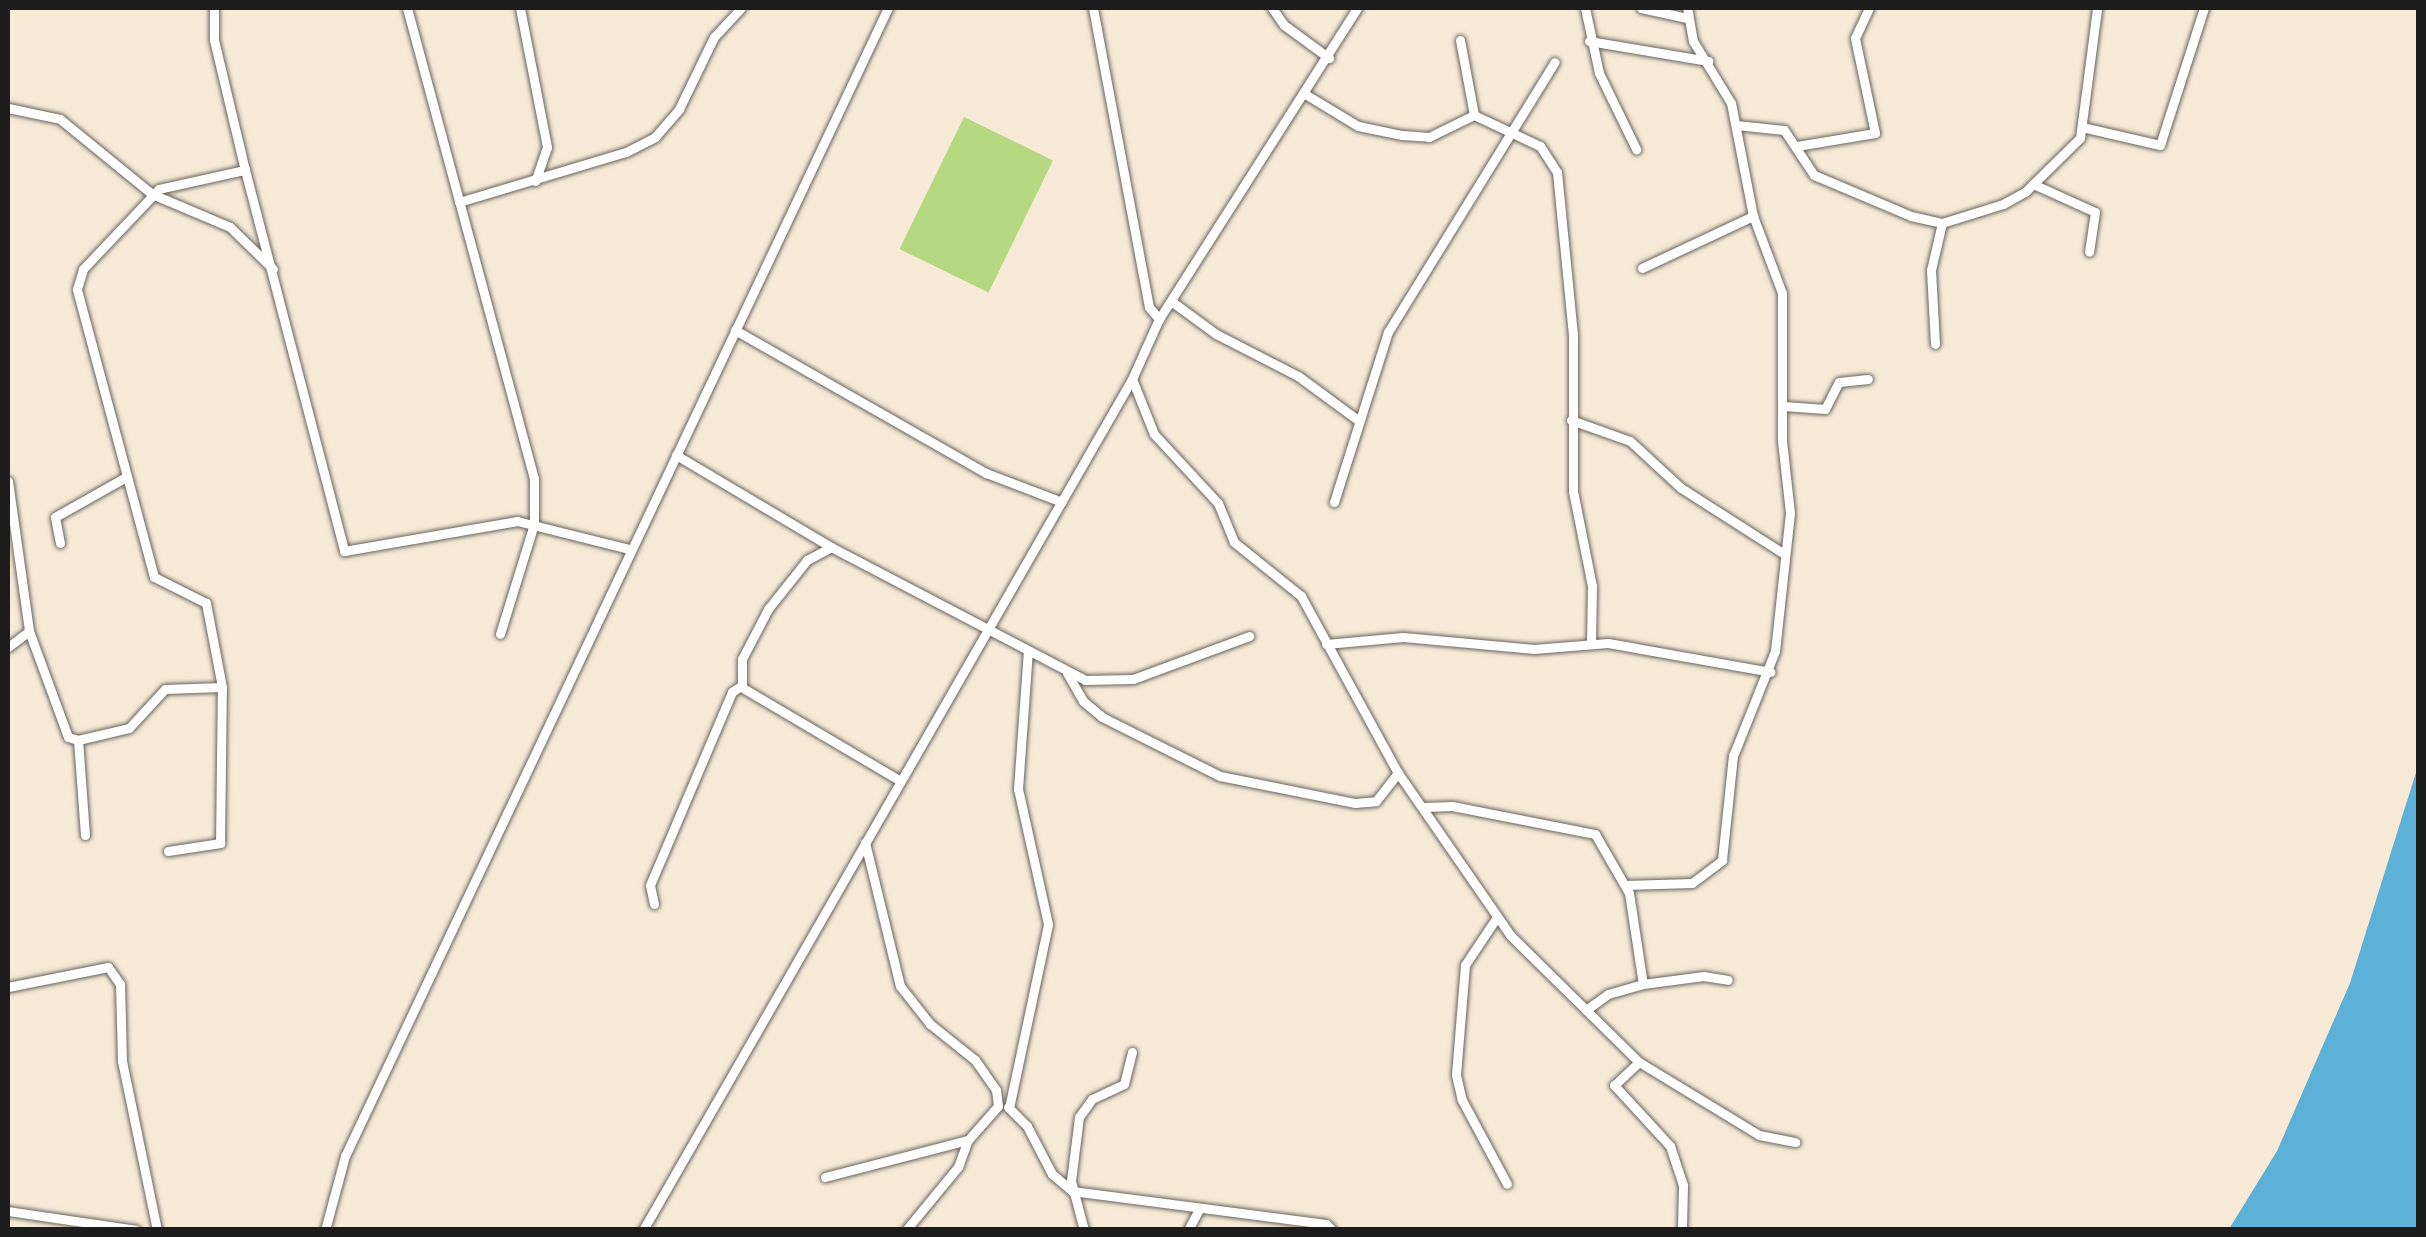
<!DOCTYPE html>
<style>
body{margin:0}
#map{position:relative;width:2426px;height:1237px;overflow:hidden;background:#f7ebd8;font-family:"Sorts Mill Goudy",serif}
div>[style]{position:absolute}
.green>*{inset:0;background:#b5d881;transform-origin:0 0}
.water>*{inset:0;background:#5cb1d8}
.roads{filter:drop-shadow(0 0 2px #69645e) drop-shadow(0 0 2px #69645e)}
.minor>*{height:9px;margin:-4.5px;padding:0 4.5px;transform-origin:4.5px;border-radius:4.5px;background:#fff}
span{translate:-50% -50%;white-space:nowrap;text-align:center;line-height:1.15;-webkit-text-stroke:8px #fbf7ec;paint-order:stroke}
.frame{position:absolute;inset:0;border:10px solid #1c1c1c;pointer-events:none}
</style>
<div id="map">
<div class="green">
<div style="left:964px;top:117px;width:99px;height:147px;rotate:26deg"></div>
</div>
<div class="water">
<div style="clip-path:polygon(2418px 766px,2418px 1229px,2229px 1229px,2277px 1151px,2350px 983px)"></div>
</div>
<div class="roads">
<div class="minor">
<div style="left:214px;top:8px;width:32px;rotate:90deg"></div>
<div style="left:214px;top:40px;width:134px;rotate:76.6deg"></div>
<div style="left:245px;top:170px;width:394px;rotate:75.4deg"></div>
<div style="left:344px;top:551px;width:176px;rotate:-9.8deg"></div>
<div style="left:517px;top:521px;width:115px;rotate:14deg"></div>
<div style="left:407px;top:8px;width:488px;rotate:74.9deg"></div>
<div style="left:534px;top:479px;width:45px;rotate:90deg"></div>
<div style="left:534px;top:524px;width:115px;rotate:107.2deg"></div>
<div style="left:520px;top:8px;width:142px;rotate:79deg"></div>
<div style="left:547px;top:147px;width:36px;rotate:109deg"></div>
<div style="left:1093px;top:8px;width:304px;rotate:79.4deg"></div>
<div style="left:1149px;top:307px;width:16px;rotate:50deg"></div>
<div style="left:1272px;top:8px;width:21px;rotate:55deg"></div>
<div style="left:1284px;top:25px;width:56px;rotate:36.3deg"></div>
<div style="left:1585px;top:8px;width:66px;rotate:77.8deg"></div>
<div style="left:1599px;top:73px;width:85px;rotate:64deg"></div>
<div style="left:1641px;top:8px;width:47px;rotate:12.3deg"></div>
<div style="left:1460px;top:40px;width:76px;rotate:79.4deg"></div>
<div style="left:1474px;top:115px;width:73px;rotate:25.2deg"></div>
<div style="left:1540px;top:146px;width:31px;rotate:57deg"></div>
<div style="left:1557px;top:172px;width:163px;rotate:84.4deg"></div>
<div style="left:1573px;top:334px;width:157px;rotate:90deg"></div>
<div style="left:1573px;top:491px;width:97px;rotate:78.7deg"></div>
<div style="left:1592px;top:586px;width:58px;rotate:91deg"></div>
<div style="left:1589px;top:41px;width:121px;rotate:9.5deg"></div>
<div style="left:1305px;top:94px;width:62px;rotate:31.1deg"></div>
<div style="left:1358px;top:126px;width:45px;rotate:11.6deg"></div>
<div style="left:1402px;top:135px;width:27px;rotate:4deg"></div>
<div style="left:1429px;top:137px;width:50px;rotate:-26.1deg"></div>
<div style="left:8px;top:108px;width:53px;rotate:11.9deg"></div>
<div style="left:60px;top:119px;width:119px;rotate:39.2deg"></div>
<div style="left:152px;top:194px;width:85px;rotate:22.9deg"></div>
<div style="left:230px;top:227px;width:60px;rotate:44.3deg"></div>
<div style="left:1736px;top:125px;width:48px;rotate:5.9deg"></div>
<div style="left:1784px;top:130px;width:54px;rotate:56.3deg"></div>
<div style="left:1814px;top:175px;width:105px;rotate:22.9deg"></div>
<div style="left:1911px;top:216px;width:32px;rotate:13deg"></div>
<div style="left:1942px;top:223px;width:64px;rotate:-17.3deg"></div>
<div style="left:2003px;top:204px;width:25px;rotate:-29deg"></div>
<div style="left:2025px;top:192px;width:77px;rotate:-44.5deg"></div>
<div style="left:2080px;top:138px;width:131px;rotate:-82.5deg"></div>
<div style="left:2082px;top:127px;width:80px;rotate:13deg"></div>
<div style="left:2160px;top:145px;width:144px;rotate:-72.2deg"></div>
<div style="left:1797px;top:146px;width:79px;rotate:-9.5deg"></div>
<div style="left:1875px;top:133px;width:97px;rotate:-101.9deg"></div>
<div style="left:1855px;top:38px;width:33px;rotate:-65deg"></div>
<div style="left:2033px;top:184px;width:68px;rotate:24.3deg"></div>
<div style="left:2095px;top:212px;width:40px;rotate:98.5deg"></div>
<div style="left:459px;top:202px;width:174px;rotate:-16.7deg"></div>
<div style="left:626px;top:152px;width:33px;rotate:-27deg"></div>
<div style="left:655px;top:137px;width:37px;rotate:-49deg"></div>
<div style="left:679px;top:109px;width:80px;rotate:-64.1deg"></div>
<div style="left:714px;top:37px;width:40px;rotate:-47deg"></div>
<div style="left:1642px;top:268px;width:123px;rotate:-25.1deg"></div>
<div style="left:1171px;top:301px;width:56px;rotate:36.3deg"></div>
<div style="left:1216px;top:334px;width:92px;rotate:27.1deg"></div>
<div style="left:1298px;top:376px;width:74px;rotate:36.3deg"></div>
<div style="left:735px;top:330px;width:289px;rotate:29.7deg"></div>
<div style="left:986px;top:473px;width:81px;rotate:20.9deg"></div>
<div style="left:1935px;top:344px;width:74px;rotate:-93.1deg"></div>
<div style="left:1931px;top:270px;width:48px;rotate:-76.8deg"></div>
<div style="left:1132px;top:379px;width:59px;rotate:68.2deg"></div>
<div style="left:1154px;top:434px;width:94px;rotate:47.2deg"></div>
<div style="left:1218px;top:503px;width:42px;rotate:67.7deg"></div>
<div style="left:1234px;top:542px;width:86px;rotate:38.9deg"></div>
<div style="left:1301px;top:596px;width:202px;rotate:61.3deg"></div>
<div style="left:1398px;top:773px;width:197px;rotate:55.3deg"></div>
<div style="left:1510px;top:935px;width:181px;rotate:44.6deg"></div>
<div style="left:1639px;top:1062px;width:140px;rotate:31.3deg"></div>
<div style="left:1759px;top:1135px;width:37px;rotate:11deg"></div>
<div style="left:1784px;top:406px;width:41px;rotate:4.2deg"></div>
<div style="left:1825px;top:409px;width:30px;rotate:-63deg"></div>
<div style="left:1839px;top:382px;width:29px;rotate:-6deg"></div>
<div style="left:1571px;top:420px;width:63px;rotate:19.6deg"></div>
<div style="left:1630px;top:441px;width:69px;rotate:42.7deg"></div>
<div style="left:1681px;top:488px;width:119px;rotate:32.6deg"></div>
<div style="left:676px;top:455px;width:180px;rotate:30.7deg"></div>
<div style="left:831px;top:547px;width:287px;rotate:27.6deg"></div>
<div style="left:1085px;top:680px;width:48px;rotate:-1.2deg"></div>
<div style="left:1133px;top:679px;width:124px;rotate:-20.3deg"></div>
<div style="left:8px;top:481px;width:151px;rotate:82deg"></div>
<div style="left:29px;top:631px;width:113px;rotate:69.8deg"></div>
<div style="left:68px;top:737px;width:10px;rotate:17deg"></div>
<div style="left:1334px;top:502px;width:178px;rotate:-72.4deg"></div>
<div style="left:1388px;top:332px;width:317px;rotate:-58.3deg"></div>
<div style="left:60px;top:543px;width:26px;rotate:-101deg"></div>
<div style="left:55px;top:517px;width:81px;rotate:-29.4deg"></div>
<div style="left:1326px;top:644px;width:77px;rotate:-5.2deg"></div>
<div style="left:1403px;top:637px;width:132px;rotate:5.2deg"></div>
<div style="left:1534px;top:649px;width:74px;rotate:-4.6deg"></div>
<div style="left:1608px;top:643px;width:165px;rotate:10.1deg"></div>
<div style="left:8px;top:647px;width:26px;rotate:-37deg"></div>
<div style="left:1067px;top:673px;width:32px;rotate:60deg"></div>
<div style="left:1083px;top:701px;width:25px;rotate:40deg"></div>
<div style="left:1102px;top:717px;width:132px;rotate:26.6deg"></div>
<div style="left:1220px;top:776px;width:138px;rotate:11.3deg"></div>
<div style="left:1355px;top:803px;width:21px;rotate:-5deg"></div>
<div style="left:1376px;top:801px;width:36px;rotate:-52deg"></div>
<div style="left:741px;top:687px;width:183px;rotate:30.5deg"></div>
<div style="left:1425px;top:807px;width:27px;rotate:-2deg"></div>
<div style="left:1452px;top:806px;width:146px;rotate:11.1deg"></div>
<div style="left:1595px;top:834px;width:68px;rotate:60deg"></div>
<div style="left:1629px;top:893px;width:92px;rotate:81.3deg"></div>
<div style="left:85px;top:835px;width:95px;rotate:-94.2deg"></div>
<div style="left:78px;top:740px;width:52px;rotate:-13.2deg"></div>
<div style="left:129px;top:728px;width:53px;rotate:-47.3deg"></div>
<div style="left:165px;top:689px;width:57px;rotate:-2deg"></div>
<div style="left:168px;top:851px;width:53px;rotate:-8.7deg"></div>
<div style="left:220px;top:843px;width:156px;rotate:-89.3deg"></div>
<div style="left:222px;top:687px;width:86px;rotate:-100.8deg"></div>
<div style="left:206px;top:603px;width:58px;rotate:-153.4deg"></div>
<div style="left:154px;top:577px;width:298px;rotate:-105deg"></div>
<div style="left:77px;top:289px;width:21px;rotate:-73deg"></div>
<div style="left:83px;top:269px;width:110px;rotate:-46.5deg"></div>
<div style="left:159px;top:189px;width:88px;rotate:-12.5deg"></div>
<div style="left:1625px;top:885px;width:67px;rotate:-1.7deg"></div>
<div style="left:1692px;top:883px;width:38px;rotate:-37deg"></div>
<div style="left:1722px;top:860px;width:105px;rotate:-84deg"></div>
<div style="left:1733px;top:756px;width:113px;rotate:-68.2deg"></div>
<div style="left:1775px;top:651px;width:139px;rotate:-83.8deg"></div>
<div style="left:1790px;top:513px;width:72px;rotate:-96.3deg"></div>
<div style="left:1782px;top:441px;width:148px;rotate:-90deg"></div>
<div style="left:1782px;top:293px;width:82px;rotate:-110.6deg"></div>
<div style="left:1753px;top:216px;width:115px;rotate:-101deg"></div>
<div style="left:1731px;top:103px;width:73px;rotate:-121.5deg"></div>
<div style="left:1693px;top:41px;width:34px;rotate:-100deg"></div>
<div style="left:654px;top:904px;width:19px;rotate:-102deg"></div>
<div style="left:650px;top:885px;width:210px;rotate:-67deg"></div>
<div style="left:732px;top:692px;width:12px;rotate:-35deg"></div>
<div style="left:742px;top:685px;width:26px;rotate:-90deg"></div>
<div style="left:742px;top:659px;width:56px;rotate:-62.5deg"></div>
<div style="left:768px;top:609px;width:63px;rotate:-51.5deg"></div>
<div style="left:807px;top:560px;width:27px;rotate:-28deg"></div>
<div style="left:1497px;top:917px;width:58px;rotate:123.7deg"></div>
<div style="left:1465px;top:965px;width:110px;rotate:94.7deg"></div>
<div style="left:1456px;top:1075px;width:26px;rotate:77deg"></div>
<div style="left:1462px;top:1100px;width:95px;rotate:61.8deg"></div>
<div style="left:8px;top:987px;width:102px;rotate:-11.3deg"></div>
<div style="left:108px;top:967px;width:21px;rotate:55deg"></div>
<div style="left:120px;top:984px;width:77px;rotate:88.5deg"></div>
<div style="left:122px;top:1061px;width:173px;rotate:78.3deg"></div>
<div style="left:1586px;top:1010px;width:27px;rotate:-36deg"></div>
<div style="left:1608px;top:994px;width:36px;rotate:-16deg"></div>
<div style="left:1643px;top:984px;width:61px;rotate:-7.6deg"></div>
<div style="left:1703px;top:976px;width:25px;rotate:9deg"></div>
<div style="left:1639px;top:1062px;width:34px;rotate:137deg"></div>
<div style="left:1614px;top:1085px;width:83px;rotate:47.4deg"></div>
<div style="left:1670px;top:1146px;width:41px;rotate:71.6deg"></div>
<div style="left:1683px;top:1185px;width:45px;rotate:91.3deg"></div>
<div style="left:1008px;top:1107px;width:27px;rotate:45deg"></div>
<div style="left:1027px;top:1126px;width:54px;rotate:62.5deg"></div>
<div style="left:1052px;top:1174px;width:26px;rotate:40deg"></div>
<div style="left:1072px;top:1191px;width:256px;rotate:7.4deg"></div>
<div style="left:1326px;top:1224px;width:8px;rotate:45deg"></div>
<div style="left:1009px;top:1108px;width:188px;rotate:-78deg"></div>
<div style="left:1048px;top:924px;width:138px;rotate:-102.5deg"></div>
<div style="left:1018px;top:789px;width:138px;rotate:-85.9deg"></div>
<div style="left:825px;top:1177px;width:148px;rotate:-14.5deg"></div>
<div style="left:968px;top:1140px;width:45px;rotate:-48.6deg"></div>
<div style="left:998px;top:1106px;width:16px;rotate:-97deg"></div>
<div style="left:996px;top:1090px;width:37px;rotate:-125deg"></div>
<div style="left:975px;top:1060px;width:58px;rotate:-141.3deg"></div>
<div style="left:930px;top:1024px;width:48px;rotate:-128.3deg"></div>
<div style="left:900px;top:986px;width:148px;rotate:-103.7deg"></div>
<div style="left:8px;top:1211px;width:129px;rotate:8.4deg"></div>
<div style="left:325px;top:1230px;width:77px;rotate:-74.9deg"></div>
<div style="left:345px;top:1156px;width:1270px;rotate:-64.69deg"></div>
<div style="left:643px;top:1230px;width:981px;rotate:-60.12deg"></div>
<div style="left:1132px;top:379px;width:66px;rotate:-65.8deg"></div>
<div style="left:1159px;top:319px;width:369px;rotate:-57.5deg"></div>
<div style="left:906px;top:1230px;width:82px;rotate:-50.5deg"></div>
<div style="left:958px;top:1167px;width:29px;rotate:-70deg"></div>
<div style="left:1084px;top:1230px;width:51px;rotate:-104.9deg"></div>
<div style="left:1071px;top:1181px;width:64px;rotate:-82.9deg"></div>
<div style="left:1079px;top:1117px;width:22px;rotate:-54deg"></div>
<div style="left:1092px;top:1099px;width:35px;rotate:-25deg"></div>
<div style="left:1124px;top:1084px;width:33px;rotate:-76deg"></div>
<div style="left:1188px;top:1230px;width:24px;rotate:-62deg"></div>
</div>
</div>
<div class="frame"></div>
</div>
